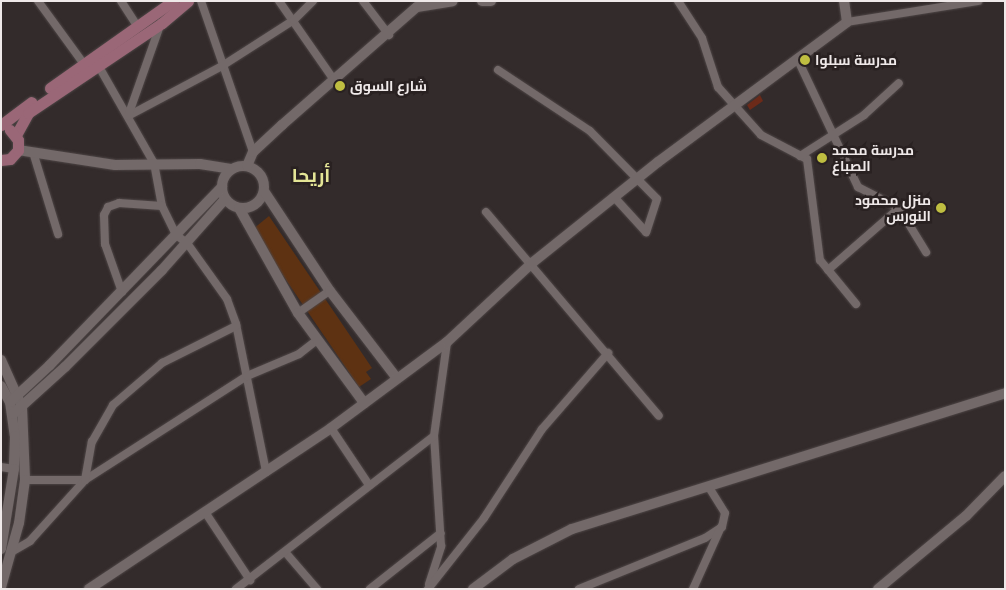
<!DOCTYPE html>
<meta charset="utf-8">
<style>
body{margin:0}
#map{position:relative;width:1006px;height:590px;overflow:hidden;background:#332b2b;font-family:"Open Sans",Cairo,sans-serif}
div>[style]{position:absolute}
.green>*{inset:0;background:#5e3212}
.building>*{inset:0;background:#6c2a19}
.roads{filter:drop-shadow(0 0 1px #4e4646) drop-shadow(0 0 1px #4e4646)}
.street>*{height:8px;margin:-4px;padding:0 4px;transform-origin:4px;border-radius:4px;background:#736969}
.secondary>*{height:10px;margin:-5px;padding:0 5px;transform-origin:5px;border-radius:5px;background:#736969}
.secondary>.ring{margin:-5px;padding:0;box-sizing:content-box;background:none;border:10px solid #736969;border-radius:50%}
.primary>*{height:11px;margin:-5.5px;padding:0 5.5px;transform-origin:5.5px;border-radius:5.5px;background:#9a6777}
.dots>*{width:14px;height:14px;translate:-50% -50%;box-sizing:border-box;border:2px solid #292121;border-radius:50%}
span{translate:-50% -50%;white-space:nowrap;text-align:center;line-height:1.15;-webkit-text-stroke:5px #292121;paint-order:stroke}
.poi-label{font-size:14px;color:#efe9e9;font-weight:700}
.left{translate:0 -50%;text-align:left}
.right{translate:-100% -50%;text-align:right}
.district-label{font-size:19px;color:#e4e596;font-weight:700}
.frame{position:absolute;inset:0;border:2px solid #efe9e9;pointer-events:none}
</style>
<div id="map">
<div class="green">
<div style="clip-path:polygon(269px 216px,372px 368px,366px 372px,371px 379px,359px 387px,252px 230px)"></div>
</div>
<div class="building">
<div style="clip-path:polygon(760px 95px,763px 101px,750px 110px,747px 105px)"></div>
</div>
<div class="roads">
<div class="street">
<div style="left:38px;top:1px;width:78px;rotate:53.9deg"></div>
<div style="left:121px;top:1px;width:31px;rotate:57deg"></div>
<div style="left:201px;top:1px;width:160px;rotate:71deg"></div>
<div style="left:279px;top:1px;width:96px;rotate:55.2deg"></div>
<div style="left:363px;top:1px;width:43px;rotate:52.6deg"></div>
<div style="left:678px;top:1px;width:44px;rotate:57deg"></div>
<div style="left:702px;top:38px;width:52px;rotate:71.9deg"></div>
<div style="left:718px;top:87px;width:64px;rotate:48.1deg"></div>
<div style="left:761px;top:135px;width:52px;rotate:27.6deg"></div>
<div style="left:807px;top:159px;width:102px;rotate:82.7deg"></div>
<div style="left:820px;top:260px;width:57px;rotate:50.7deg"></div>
<div style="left:847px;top:22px;width:133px;rotate:-9.1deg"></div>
<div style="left:797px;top:58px;width:143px;rotate:64.7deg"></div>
<div style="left:858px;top:187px;width:46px;rotate:27.1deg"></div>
<div style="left:899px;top:208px;width:52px;rotate:58.5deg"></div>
<div style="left:98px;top:65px;width:113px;rotate:60.3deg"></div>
<div style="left:154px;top:163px;width:44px;rotate:79.5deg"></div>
<div style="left:162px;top:206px;width:32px;rotate:64deg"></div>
<div style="left:176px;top:235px;width:14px;rotate:36deg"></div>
<div style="left:187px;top:243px;width:69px;rotate:54.5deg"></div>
<div style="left:227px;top:299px;width:27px;rotate:70deg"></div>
<div style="left:236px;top:324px;width:151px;rotate:78.5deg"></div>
<div style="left:498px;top:70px;width:110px;rotate:33.5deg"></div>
<div style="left:590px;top:131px;width:95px;rotate:45.4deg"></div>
<div style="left:657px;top:199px;width:35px;rotate:108deg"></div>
<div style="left:646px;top:232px;width:46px;rotate:-132.4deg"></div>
<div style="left:128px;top:116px;width:106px;rotate:-28deg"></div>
<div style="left:222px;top:66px;width:85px;rotate:-32.6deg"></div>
<div style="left:294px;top:20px;width:27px;rotate:-45deg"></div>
<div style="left:128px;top:116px;width:99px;rotate:-70.5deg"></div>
<div style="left:33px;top:152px;width:86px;rotate:73deg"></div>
<div style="left:800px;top:156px;width:76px;rotate:-32.6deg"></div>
<div style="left:864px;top:115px;width:47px;rotate:-42.4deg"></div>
<div style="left:486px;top:212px;width:267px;rotate:49.7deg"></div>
<div style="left:828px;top:270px;width:94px;rotate:-41.1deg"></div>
<div style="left:122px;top:292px;width:51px;rotate:-109.5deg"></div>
<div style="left:105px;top:244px;width:29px;rotate:-92deg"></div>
<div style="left:104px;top:215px;width:9px;rotate:-63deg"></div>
<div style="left:108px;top:207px;width:12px;rotate:-20deg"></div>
<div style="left:119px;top:203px;width:43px;rotate:4deg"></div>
<div style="left:298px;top:313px;width:39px;rotate:-35deg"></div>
<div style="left:331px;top:428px;width:69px;rotate:56.3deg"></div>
<div style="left:1px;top:467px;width:13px;rotate:9deg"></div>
<div style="left:25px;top:480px;width:60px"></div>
<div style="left:85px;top:480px;width:193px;rotate:-32.7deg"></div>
<div style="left:247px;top:376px;width:56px;rotate:-22.9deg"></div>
<div style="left:299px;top:354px;width:23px;rotate:-38deg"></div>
<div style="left:205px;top:512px;width:82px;rotate:56.5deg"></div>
<div style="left:13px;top:551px;width:20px;rotate:-30deg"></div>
<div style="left:30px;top:541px;width:82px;rotate:-48deg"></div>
<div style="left:85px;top:480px;width:39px;rotate:-80deg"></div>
<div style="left:92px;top:442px;width:43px;rotate:-60.4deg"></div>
<div style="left:113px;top:405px;width:65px;rotate:-40.6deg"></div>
<div style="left:162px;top:363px;width:83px;rotate:-26.6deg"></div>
<div style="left:286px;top:553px;width:48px;rotate:49.3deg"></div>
<div style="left:429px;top:584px;width:40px;rotate:-72deg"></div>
<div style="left:441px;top:546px;width:110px;rotate:-93.6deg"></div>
<div style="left:434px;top:436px;width:95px;rotate:-82.1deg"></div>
<div style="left:236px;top:589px;width:250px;rotate:-37.7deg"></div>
<div style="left:370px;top:589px;width:90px;rotate:-38.3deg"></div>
<div style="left:428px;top:589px;width:90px;rotate:-51.7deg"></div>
<div style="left:484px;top:518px;width:106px;rotate:-56.9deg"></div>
<div style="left:542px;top:429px;width:101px;rotate:-49deg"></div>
<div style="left:579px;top:589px;width:136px;rotate:-22deg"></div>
<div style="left:705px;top:538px;width:20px;rotate:-33deg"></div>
<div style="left:722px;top:527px;width:14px;rotate:-78deg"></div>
<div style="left:725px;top:513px;width:32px;rotate:-122deg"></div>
<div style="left:693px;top:589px;width:68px;rotate:-65.7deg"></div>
</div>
<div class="secondary">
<div style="left:482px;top:1px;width:9px"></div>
<div style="left:18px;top:150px;width:98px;rotate:8.8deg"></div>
<div style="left:115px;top:165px;width:85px;rotate:-0.7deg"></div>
<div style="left:200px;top:164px;width:31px;rotate:9deg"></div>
<div class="ring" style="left:222px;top:166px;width:32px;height:32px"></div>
<div style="left:247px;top:166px;width:15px;rotate:-67deg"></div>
<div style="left:253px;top:152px;width:40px;rotate:-43deg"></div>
<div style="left:282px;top:125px;width:179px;rotate:-41.2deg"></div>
<div style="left:417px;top:7px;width:36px;rotate:-9deg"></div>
<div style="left:264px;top:191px;width:120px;rotate:56.6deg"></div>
<div style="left:330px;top:291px;width:108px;rotate:52.5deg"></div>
<div style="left:239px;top:208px;width:120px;rotate:60.7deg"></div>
<div style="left:298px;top:313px;width:112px;rotate:53.7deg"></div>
<div style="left:1px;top:360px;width:51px;rotate:65.9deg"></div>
<div style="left:22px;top:407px;width:73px;rotate:87.6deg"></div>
<div style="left:25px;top:480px;width:43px;rotate:97.9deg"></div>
<div style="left:19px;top:523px;width:66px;rotate:105.7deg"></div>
<div style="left:1px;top:386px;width:18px;rotate:61deg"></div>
<div style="left:10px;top:402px;width:34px;rotate:82deg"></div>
<div style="left:15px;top:436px;width:33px;rotate:92deg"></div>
<div style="left:14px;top:469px;width:81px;rotate:99.2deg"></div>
<div style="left:10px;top:402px;width:54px;rotate:-42.8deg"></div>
<div style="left:50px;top:365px;width:248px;rotate:-46deg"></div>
<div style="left:13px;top:414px;width:70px;rotate:-42.1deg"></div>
<div style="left:65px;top:367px;width:137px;rotate:-45deg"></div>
<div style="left:162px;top:270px;width:95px;rotate:-48.4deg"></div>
<div style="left:89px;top:589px;width:291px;rotate:-33.6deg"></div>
<div style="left:331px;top:428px;width:144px;rotate:-36.6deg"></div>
<div style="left:447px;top:342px;width:116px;rotate:-42.9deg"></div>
<div style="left:532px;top:263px;width:161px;rotate:-38.7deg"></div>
<div style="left:658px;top:162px;width:235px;rotate:-36.5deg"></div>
<div style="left:847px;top:22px;width:21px;rotate:-98deg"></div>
<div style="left:473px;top:589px;width:50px;rotate:-36.9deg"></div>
<div style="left:513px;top:559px;width:66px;rotate:-27deg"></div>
<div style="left:572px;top:529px;width:454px;rotate:-17.4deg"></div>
<div style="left:878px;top:589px;width:114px;rotate:-39.7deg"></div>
<div style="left:966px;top:516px;width:56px;rotate:-45.7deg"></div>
</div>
<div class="primary">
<div style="left:50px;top:88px;width:151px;rotate:-35.3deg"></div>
<div style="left:1px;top:125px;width:38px;rotate:-37deg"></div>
<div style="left:16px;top:135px;width:25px;rotate:-61deg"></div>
<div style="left:28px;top:113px;width:161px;rotate:-33.9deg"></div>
<div style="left:162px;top:23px;width:34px;rotate:-40deg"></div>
<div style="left:1px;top:160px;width:9px;rotate:-6deg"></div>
<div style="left:10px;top:159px;width:12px;rotate:-48deg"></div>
<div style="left:18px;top:150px;width:10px;rotate:-90deg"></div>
<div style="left:18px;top:140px;width:13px;rotate:-129deg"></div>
</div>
</div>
<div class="dots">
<div style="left:805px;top:60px;background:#bfbe41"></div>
<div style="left:340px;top:86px;background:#bfbe41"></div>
<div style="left:822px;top:158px;background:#bfbe41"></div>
<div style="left:941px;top:208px;background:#bfbe41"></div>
</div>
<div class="poi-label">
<span class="left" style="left:815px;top:60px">مدرسة سبلوا</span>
<span class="left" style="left:350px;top:86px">شارع السوق</span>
<span class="left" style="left:832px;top:158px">مدرسة محمد<br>الصباغ</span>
<span class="right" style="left:931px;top:208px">منزل محمود<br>النورس</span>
</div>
<div class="district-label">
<span style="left:311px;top:176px">أريحا</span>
</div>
<div class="frame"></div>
</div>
